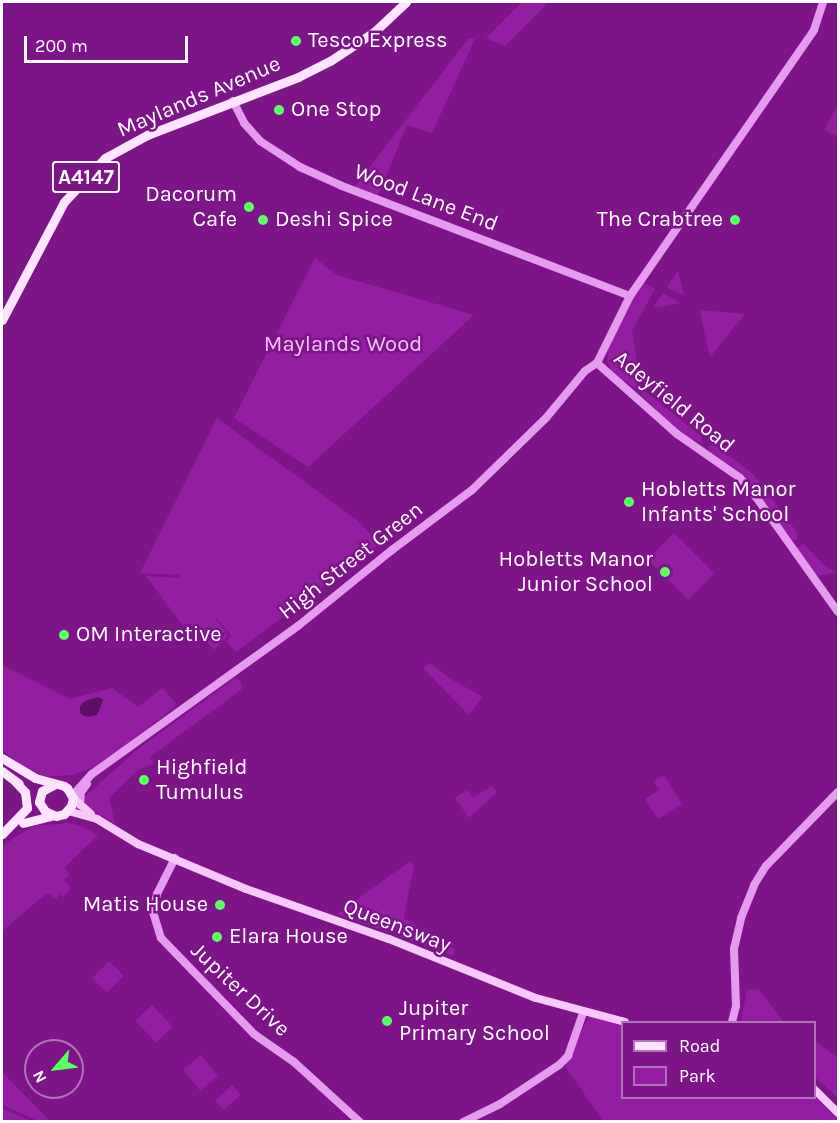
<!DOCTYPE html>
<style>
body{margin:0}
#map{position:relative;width:840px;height:1123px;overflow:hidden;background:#7d1588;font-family:Karla,sans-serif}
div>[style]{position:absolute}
.green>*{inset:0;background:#931ea2;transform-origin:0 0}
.water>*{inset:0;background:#5d0e65}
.tertiary>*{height:8px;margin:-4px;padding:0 4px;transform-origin:4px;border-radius:4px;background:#e59cef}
.secondary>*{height:8px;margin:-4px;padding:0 4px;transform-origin:4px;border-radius:4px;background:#f5c9fa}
.primary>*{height:9px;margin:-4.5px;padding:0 4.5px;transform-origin:4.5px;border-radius:4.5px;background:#fee4ff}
.dots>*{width:16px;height:16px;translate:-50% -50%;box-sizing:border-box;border:3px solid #7d1588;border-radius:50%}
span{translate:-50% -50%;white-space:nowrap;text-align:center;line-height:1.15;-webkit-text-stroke:5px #7d1588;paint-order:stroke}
.shield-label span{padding:2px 4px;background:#7d1588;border:2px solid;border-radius:4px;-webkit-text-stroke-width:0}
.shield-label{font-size:21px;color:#fff;font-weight:700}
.poi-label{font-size:22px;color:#fff}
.left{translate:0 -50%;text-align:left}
.right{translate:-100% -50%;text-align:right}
.street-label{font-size:22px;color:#fff}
.park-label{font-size:22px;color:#f4c2fb}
.frame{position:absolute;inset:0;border:3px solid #fff;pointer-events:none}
.legend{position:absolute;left:621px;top:1021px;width:195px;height:78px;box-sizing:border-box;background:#7d1588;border:2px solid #b173b8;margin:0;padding:8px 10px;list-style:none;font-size:18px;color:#fff}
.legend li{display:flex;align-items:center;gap:12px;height:30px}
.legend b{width:30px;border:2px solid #b173b8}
.north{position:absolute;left:24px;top:1039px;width:60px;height:60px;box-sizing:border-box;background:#7d1588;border:2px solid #b173b8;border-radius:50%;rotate:242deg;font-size:16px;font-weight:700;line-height:24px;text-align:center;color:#fff}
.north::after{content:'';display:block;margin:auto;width:21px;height:27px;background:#5aff61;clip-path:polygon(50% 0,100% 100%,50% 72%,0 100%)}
.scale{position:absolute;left:24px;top:36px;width:164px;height:27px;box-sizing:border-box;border:3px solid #fff;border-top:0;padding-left:8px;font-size:18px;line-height:21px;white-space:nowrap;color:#fff;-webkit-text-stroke:4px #7d1588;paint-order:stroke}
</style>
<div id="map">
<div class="green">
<div style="clip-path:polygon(522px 2px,549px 2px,505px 46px,486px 38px)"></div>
<div style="clip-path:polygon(468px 39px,475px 39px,432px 133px,407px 125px,377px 198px,353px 189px)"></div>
<div style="clip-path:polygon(838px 104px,838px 137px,824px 130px)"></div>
<div style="clip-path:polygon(315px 258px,337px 275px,474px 315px,308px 467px,234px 418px)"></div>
<div style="clip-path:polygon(678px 271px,684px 296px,667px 287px)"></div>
<div style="clip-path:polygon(643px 282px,655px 289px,632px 331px,640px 382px,648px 394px,701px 436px,702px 443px,688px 438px,659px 413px,640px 393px,612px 371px,607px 361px,608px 348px,633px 296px)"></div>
<div style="clip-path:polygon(663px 293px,681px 303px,653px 308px)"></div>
<div style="clip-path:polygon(700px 310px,745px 314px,711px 356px,709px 354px)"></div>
<div style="clip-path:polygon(217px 418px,357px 520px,379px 544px,236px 652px,227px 642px,231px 635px,210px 611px,228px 635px,214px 650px,201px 635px,189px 634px,146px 576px,180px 578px,179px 575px,140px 573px)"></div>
<div style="clip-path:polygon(713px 444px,753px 474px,797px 532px,797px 539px,792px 541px,740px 475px,709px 453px,708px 447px)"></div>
<div style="left:674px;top:533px;width:57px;height:37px;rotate:45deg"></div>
<div style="clip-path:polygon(804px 544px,826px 567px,836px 572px,818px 576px,797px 551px,798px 547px)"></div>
<div style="clip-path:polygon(430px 663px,451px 679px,483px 697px,469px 715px,423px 668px)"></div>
<div style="clip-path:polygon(2px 665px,70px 699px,112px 688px,138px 707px,163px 688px,177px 705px,100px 765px,73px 775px,37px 777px,2px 750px)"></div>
<div style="clip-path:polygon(235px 678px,241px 682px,242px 689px,150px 757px,154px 764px,139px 769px,109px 798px,115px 824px,86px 806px,83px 798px,137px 750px)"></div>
<div style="clip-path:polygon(664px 775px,682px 804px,658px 819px,645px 799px,659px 790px,654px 781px)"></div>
<div style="clip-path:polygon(492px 786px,497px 792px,469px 818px,455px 798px,467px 790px,473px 798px)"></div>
<div style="clip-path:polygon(68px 823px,81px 826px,98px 835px,65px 867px,69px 875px,64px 880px,71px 888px,63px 897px,60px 894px,56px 899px,47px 893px,2px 931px,2px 846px,33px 826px)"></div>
<div style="clip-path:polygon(409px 862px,414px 866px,404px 918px,455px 949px,453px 956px,337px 914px)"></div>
<div style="left:109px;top:961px;width:21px;height:24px;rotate:45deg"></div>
<div style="clip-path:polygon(758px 989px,784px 1022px,741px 1022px,747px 990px)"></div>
<div style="left:152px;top:1005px;width:30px;height:23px;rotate:46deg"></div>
<div style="clip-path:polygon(589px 1016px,622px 1024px,622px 1098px,814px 1098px,815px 1095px,838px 1118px,838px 1121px,603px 1121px,565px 1066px)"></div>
<div style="clip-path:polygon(815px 1041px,838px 1058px,838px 1098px,815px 1077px)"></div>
<div style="left:201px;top:1055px;width:27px;height:23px;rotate:51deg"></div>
<div style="clip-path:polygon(2px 1070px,3px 1073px,50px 1121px,38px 1121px,2px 1105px)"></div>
<div style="left:232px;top:1085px;width:13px;height:23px;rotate:48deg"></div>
<div style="clip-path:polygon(2px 1108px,21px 1117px,32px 1121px,2px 1121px)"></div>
</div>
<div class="water">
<div style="clip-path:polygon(98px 697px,103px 700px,97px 715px,86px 717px,80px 713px,80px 706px,85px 701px)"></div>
</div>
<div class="tertiary">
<div style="left:233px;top:101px;width:25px;rotate:63deg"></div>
<div style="left:244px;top:123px;width:24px;rotate:48deg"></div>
<div style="left:260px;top:141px;width:48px;rotate:33deg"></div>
<div style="left:300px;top:167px;width:46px;rotate:24.3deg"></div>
<div style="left:342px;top:186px;width:308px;rotate:20.9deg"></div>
<div style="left:597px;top:363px;width:107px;rotate:41.6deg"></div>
<div style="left:677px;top:434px;width:77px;rotate:34.9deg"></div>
<div style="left:740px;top:478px;width:25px;rotate:50deg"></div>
<div style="left:756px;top:497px;width:141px;rotate:54.5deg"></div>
<div style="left:72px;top:796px;width:30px;rotate:-48deg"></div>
<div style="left:92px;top:774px;width:254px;rotate:-35.7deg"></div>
<div style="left:298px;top:626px;width:121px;rotate:-39deg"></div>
<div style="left:392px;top:550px;width:100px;rotate:-36.9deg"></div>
<div style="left:472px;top:490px;width:103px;rotate:-44.2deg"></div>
<div style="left:546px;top:418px;width:61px;rotate:-50.3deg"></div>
<div style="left:585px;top:371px;width:14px;rotate:-34deg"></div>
<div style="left:597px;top:363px;width:75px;rotate:-63.8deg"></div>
<div style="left:630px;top:296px;width:323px;rotate:-55.3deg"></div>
<div style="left:814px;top:30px;width:29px;rotate:-72deg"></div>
<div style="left:80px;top:805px;width:13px;rotate:-86deg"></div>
<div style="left:81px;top:792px;width:10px;rotate:-53deg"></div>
<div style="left:175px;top:858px;width:40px;rotate:116.6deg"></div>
<div style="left:157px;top:894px;width:18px;rotate:103deg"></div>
<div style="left:153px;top:912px;width:27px;rotate:73deg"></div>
<div style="left:161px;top:938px;width:134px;rotate:45.9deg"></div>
<div style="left:254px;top:1034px;width:49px;rotate:35deg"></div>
<div style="left:294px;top:1062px;width:89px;rotate:42.3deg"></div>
<div style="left:732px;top:1022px;width:16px;rotate:-76deg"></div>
<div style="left:736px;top:1006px;width:57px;rotate:-92deg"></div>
<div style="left:734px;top:949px;width:32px;rotate:-77deg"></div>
<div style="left:741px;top:918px;width:35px;rotate:-68deg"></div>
<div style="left:754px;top:885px;width:22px;rotate:-58deg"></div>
<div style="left:766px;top:866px;width:103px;rotate:-45.8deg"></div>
<div style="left:463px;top:1122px;width:41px;rotate:-25.9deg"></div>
<div style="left:500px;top:1104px;width:71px;rotate:-33.5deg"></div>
<div style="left:559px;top:1065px;width:13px;rotate:-45deg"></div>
<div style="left:568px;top:1056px;width:46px;rotate:-70.8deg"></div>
</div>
<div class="secondary">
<div style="left:73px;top:798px;width:24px;rotate:42deg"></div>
<div style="left:68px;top:811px;width:30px;rotate:15deg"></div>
<div style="left:97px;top:819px;width:48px;rotate:31.4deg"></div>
<div style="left:138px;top:844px;width:117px;rotate:22.6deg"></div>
<div style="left:246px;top:889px;width:151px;rotate:19.3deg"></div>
<div style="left:389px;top:939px;width:158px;rotate:21.9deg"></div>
<div style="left:536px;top:998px;width:92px;rotate:15.1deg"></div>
<div style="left:814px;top:1089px;width:34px;rotate:45deg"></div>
</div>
<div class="primary">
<div style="left:2px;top:320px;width:133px;rotate:-62.3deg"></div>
<div style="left:64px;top:202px;width:60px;rotate:-47deg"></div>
<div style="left:105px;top:158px;width:48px;rotate:-28.7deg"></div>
<div style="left:147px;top:135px;width:162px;rotate:-21deg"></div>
<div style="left:298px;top:77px;width:36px;rotate:-27deg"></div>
<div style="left:330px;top:61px;width:53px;rotate:-33.4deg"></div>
<div style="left:374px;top:32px;width:44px;rotate:-43.2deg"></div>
<div style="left:2px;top:758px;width:39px;rotate:31deg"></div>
<div style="left:35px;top:778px;width:30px;rotate:15deg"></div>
<div style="left:64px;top:786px;width:4px;rotate:34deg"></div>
<div style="left:67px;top:788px;width:12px;rotate:59deg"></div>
<div style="left:73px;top:798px;width:8px;rotate:104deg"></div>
<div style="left:71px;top:806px;width:11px;rotate:131deg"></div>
<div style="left:64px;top:814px;width:8px;rotate:166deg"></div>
<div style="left:56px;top:816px;width:12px;rotate:-156deg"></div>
<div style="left:45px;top:811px;width:11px;rotate:-124deg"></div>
<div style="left:39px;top:802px;width:11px;rotate:-75deg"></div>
<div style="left:42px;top:791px;width:15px;rotate:-28deg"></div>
<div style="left:2px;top:771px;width:21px;rotate:37deg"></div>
<div style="left:23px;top:823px;width:30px;rotate:-14deg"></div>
<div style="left:2px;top:834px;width:36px;rotate:-46deg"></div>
<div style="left:27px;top:808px;width:16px;rotate:-97deg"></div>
<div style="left:25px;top:792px;width:16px;rotate:-133deg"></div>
</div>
<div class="dots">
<div style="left:296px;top:41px;background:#5aff61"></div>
<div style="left:279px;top:110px;background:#5aff61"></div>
<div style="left:249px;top:207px;background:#5aff61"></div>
<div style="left:263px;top:220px;background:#5aff61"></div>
<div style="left:735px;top:220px;background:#5aff61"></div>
<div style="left:629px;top:502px;background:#5aff61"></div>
<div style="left:665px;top:572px;background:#5aff61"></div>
<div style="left:64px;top:635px;background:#5aff61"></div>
<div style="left:144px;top:780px;background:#5aff61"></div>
<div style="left:220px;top:905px;background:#5aff61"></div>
<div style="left:217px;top:937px;background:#5aff61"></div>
<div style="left:387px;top:1021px;background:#5aff61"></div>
</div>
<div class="shield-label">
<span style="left:86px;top:177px">A4147</span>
</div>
<div class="poi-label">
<span class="left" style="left:308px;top:41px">Tesco Express</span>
<span class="left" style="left:291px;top:110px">One Stop</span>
<span class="right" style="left:237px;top:207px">Dacorum<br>Cafe</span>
<span class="left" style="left:275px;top:220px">Deshi Spice</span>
<span class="right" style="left:723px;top:220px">The Crabtree</span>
<span class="left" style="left:641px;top:502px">Hobletts Manor<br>Infants' School</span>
<span class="right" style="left:653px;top:572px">Hobletts Manor<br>Junior School</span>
<span class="left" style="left:76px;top:635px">OM Interactive</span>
<span class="left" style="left:156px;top:780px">Highfield<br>Tumulus</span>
<span class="right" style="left:208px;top:905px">Matis House</span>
<span class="left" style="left:229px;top:937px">Elara House</span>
<span class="left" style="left:399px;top:1021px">Jupiter<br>Primary School</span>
</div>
<div class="street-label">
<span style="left:199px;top:97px;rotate:-23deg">Maylands Avenue</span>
<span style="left:426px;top:198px;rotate:21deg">Wood Lane End</span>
<span style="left:674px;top:402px;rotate:39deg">Adeyfield Road</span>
<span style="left:351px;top:561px;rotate:-38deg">High Street Green</span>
<span style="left:397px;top:926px;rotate:21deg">Queensway</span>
<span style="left:240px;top:990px;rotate:43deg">Jupiter Drive</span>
</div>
<div class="park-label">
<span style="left:343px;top:345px">Maylands Wood</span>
</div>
<div class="frame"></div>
<ul class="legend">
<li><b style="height:8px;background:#fee4ff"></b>Road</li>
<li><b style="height:16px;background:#931ea2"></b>Park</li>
</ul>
<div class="north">N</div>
<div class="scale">200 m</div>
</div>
